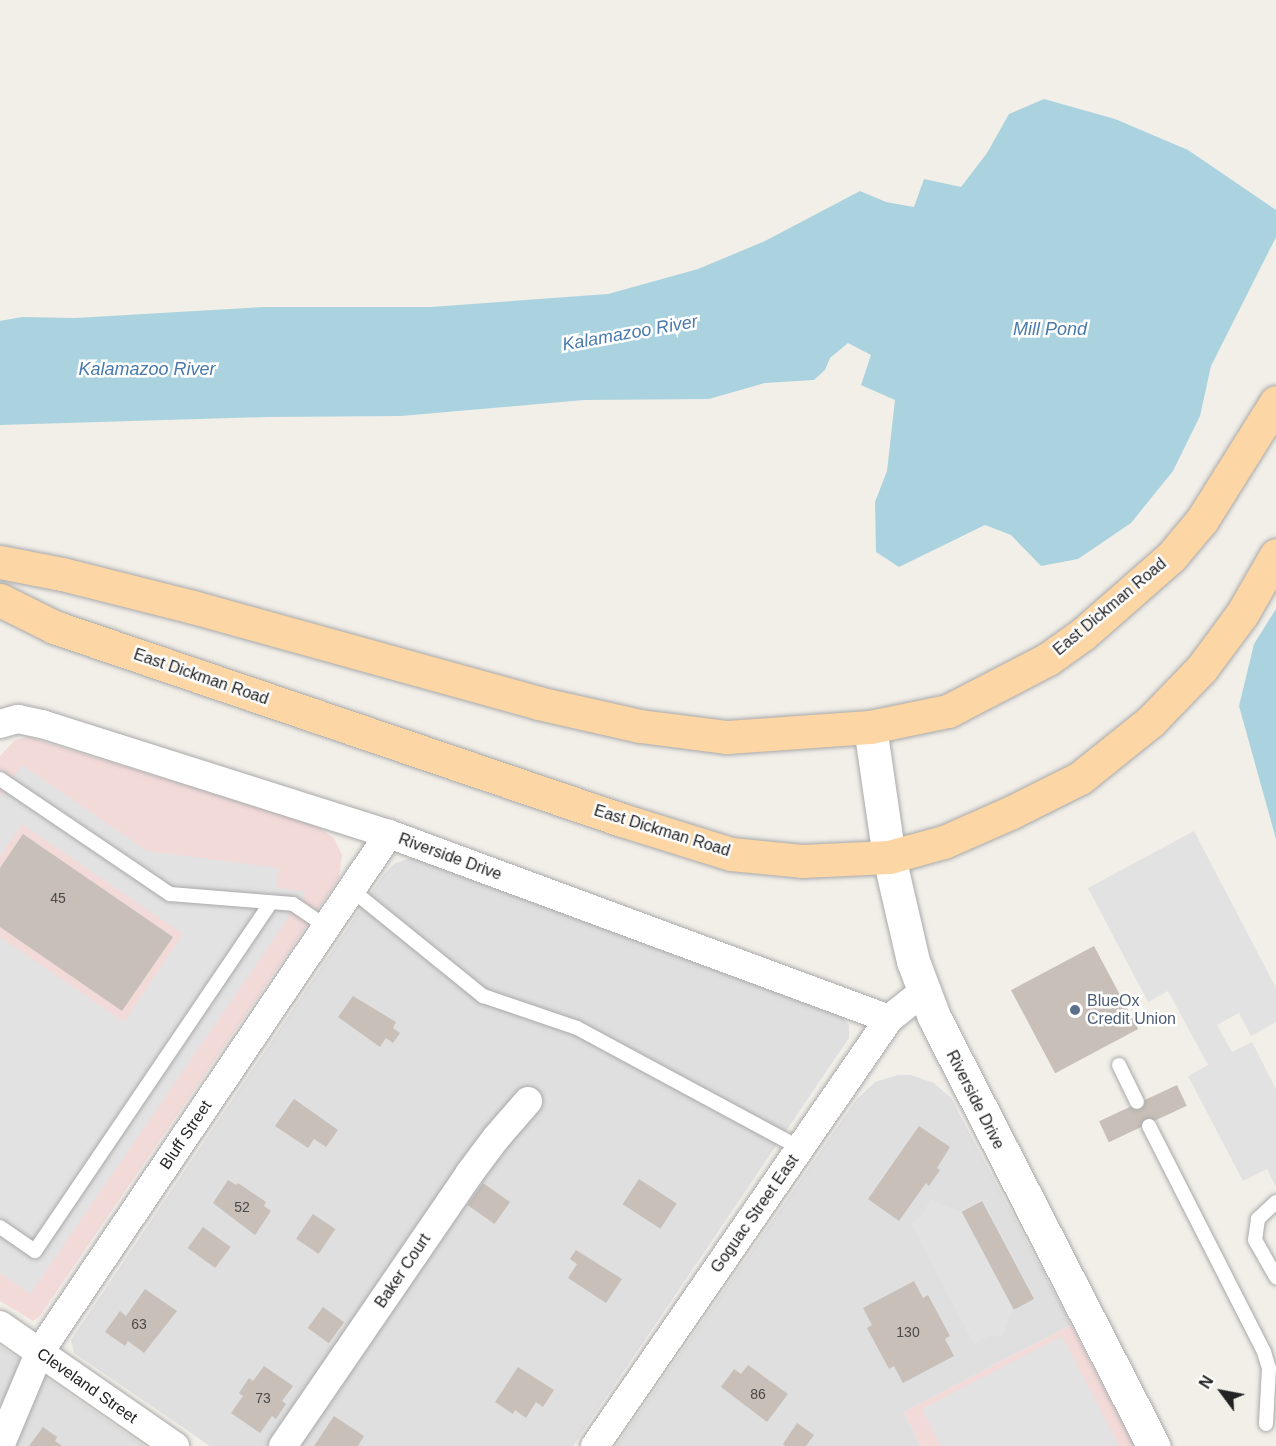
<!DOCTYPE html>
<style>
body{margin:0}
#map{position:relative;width:1276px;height:1446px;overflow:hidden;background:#f2efe9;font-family:Arial,sans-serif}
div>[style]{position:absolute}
.residential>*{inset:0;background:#e0dfdf}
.commercial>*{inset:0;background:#f2dad9}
.parking>*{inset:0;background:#e2e2e2}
.water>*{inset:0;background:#aad3df}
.building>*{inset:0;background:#c7bfb8;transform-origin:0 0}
.roads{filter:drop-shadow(0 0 2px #a9a9a9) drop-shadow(0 0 2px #a9a9a9)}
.service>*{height:14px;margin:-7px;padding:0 7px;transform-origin:7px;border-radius:7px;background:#fff}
.minor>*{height:28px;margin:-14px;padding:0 14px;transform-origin:14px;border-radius:14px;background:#fff}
.tertiary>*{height:33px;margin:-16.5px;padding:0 16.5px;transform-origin:16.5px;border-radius:16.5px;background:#fff}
.primary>*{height:33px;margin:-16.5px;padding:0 16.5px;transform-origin:16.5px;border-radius:16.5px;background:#fcd6a4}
.dots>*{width:16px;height:16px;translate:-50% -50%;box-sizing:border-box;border:3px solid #fff;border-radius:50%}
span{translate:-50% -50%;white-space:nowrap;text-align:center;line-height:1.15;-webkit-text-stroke:5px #fff;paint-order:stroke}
.number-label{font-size:14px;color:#4b4948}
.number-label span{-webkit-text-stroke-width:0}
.street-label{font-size:16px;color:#222}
.service-label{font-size:16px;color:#4e5e75}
.left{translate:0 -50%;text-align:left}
.water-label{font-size:18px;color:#4a7aab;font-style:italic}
.north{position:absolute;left:1192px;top:1362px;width:60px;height:60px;-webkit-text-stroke:4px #fff;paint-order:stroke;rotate:302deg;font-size:16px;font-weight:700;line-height:24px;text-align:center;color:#222}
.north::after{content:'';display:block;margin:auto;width:21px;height:27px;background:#222;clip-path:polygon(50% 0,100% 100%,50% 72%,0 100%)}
</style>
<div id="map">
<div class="residential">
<div style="clip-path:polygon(415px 857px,840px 1015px,849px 1025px,849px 1038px,573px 1446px,210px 1446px,74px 1353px,71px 1340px,383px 875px,395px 863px)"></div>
<div style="clip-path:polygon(898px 1075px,911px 1075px,934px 1083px,951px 1098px,1071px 1325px,904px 1412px,921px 1446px,616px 1446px,856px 1100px,875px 1082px)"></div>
<div style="clip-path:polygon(0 1346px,144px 1446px,0 1446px)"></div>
</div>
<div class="commercial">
<div style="clip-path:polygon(29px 737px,314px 825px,334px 838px,342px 855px,339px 878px,333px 887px,39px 1317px,33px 1321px,0 1301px,0 756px,15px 740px)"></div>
<div style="clip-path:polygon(1071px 1325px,1134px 1446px,921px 1446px,904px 1412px)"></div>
</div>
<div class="parking">
<div style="clip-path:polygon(22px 765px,147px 851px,279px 868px,277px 888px,306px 892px,30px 1294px,0 1273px,0 937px,124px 1022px,183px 934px,22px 824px,0 856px,0 797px)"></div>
<div style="clip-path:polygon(1194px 831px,1276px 988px,1276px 1022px,1251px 1036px,1239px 1013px,1217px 1025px,1232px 1052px,1252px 1042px,1276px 1089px,1276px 1187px,1267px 1169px,1243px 1181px,1188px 1076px,1208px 1065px,1168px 991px,1148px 1002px,1088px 888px)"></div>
<div style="clip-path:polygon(930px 1199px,959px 1211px,983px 1199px,1036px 1300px,1012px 1312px,1002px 1337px,991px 1335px,974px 1344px,911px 1224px,924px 1213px)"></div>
<div style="clip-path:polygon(1062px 1336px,1119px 1446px,941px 1446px,922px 1409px)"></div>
</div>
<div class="water">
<div style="clip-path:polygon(1044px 99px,1115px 119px,1188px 150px,1276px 210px,1276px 237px,1211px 366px,1200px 416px,1173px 471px,1131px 523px,1078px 559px,1041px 566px,1011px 535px,985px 525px,899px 567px,876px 552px,875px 502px,887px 471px,895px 400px,861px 385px,871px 355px,848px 343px,830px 358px,825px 370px,814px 380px,765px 383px,709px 399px,584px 400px,401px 416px,268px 417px,0 425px,0 321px,22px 317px,75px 318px,264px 307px,431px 307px,608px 294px,698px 269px,765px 241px,860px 191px,886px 202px,914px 207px,924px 179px,961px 187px,987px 153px,1009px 114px)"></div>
<div style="clip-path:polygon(1276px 609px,1276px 839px,1239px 706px,1254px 644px)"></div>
</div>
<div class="building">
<div style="clip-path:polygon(23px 834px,173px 937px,122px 1011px,0 927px,0 868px)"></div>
<div style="left:1094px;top:946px;width:94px;height:94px;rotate:62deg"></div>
<div style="clip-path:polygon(353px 996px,396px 1022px,393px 1028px,400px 1033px,393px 1043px,386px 1038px,380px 1047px,338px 1017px)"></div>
<div style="left:1177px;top:1085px;width:23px;height:86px;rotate:65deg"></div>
<div style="clip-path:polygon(294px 1099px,338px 1130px,326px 1147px,314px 1139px,308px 1148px,275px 1126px)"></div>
<div style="clip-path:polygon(919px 1126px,950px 1147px,937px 1168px,940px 1170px,929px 1186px,926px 1183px,899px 1221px,868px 1199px)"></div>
<div style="left:639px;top:1179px;width:45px;height:30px;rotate:33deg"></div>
<div style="clip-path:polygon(228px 1180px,236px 1185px,238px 1183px,266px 1202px,264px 1206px,271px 1211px,255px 1235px,213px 1203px)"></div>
<div style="left:483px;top:1183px;width:33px;height:27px;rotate:35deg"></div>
<div style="left:982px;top:1201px;width:111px;height:23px;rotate:62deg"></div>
<div style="left:313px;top:1214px;width:27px;height:30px;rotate:34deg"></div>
<div style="left:203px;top:1227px;width:34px;height:26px;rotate:36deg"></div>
<div style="clip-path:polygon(576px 1250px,622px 1279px,606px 1303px,568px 1278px,577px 1264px,570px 1259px)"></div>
<div style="clip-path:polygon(914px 1281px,923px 1298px,928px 1295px,950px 1336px,945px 1339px,954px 1356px,903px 1383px,894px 1366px,889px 1369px,867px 1328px,872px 1325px,863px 1308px)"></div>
<div style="clip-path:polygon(145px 1289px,177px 1311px,144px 1353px,128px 1341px,125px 1346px,105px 1332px,120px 1311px,126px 1316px)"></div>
<div style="left:323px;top:1307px;width:26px;height:26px;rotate:36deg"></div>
<div style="clip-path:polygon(748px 1365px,788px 1394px,767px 1422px,721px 1387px,734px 1369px,741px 1374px)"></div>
<div style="clip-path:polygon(264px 1366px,293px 1386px,282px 1401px,286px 1404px,276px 1419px,272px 1416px,260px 1433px,231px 1413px,243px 1396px,239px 1393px,249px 1378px,253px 1381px)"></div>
<div style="clip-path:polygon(518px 1367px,554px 1390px,543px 1407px,536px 1402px,526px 1418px,515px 1410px,513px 1414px,495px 1402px)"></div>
<div style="clip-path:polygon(334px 1416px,364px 1436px,358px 1446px,314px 1446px)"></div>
<div style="clip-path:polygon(797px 1423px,814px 1435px,806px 1446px,785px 1446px,783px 1444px)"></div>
<div style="clip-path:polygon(43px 1427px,57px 1437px,55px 1441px,62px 1446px,29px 1446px)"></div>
</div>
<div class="roads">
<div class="service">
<div style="left:0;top:779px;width:205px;rotate:34.1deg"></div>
<div style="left:170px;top:894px;width:123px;rotate:4.6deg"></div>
<div style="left:293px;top:904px;width:41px;rotate:34.1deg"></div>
<div style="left:352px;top:890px;width:169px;rotate:39deg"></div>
<div style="left:483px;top:996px;width:99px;rotate:18.8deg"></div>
<div style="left:577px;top:1028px;width:253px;rotate:28.3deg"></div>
<div style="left:1119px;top:1065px;width:41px;rotate:64.1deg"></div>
<div style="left:1149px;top:1126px;width:254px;rotate:63deg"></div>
<div style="left:1264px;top:1352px;width:17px;rotate:73deg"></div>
<div style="left:1269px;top:1368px;width:56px;rotate:93.1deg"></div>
<div style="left:1276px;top:1202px;width:25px;rotate:137deg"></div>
<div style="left:1258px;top:1219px;width:21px;rotate:98deg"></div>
<div style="left:1255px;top:1240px;width:43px;rotate:60.4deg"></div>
<div style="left:0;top:1227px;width:42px;rotate:34.4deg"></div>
<div style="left:35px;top:1251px;width:420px;rotate:-55.9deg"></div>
</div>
<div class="minor">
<div style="left:0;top:724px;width:19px;rotate:-16deg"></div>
<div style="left:18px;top:719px;width:25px;rotate:12deg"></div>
<div style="left:42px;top:724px;width:364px;rotate:17.6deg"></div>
<div style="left:389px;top:834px;width:533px;rotate:20.3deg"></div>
<div style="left:0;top:1325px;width:213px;rotate:34.7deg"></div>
<div style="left:0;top:1446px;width:101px;rotate:-67.2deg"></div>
<div style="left:39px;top:1353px;width:626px;rotate:-56.01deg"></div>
<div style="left:283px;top:1446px;width:330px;rotate:-55.6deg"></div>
<div style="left:469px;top:1174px;width:45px;rotate:-53.1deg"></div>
<div style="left:496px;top:1138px;width:49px;rotate:-49.1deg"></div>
<div style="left:595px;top:1446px;width:518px;rotate:-55.45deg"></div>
<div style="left:889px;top:1019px;width:45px;rotate:-38.7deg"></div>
</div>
<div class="tertiary">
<div style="left:870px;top:727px;width:131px;rotate:81.7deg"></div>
<div style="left:889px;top:857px;width:107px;rotate:77deg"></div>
<div style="left:913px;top:961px;width:60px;rotate:69.4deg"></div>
<div style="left:934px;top:1017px;width:482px;rotate:62.9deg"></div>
</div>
<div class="primary">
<div style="left:0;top:562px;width:63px;rotate:11deg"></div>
<div style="left:62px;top:574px;width:135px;rotate:14.1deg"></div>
<div style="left:193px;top:607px;width:358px;rotate:15.5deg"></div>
<div style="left:538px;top:703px;width:105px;rotate:12.7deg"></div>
<div style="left:640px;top:726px;width:88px;rotate:7.2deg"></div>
<div style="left:727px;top:737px;width:143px;rotate:-4deg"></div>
<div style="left:870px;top:727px;width:80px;rotate:-11.6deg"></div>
<div style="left:948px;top:711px;width:113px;rotate:-27.5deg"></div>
<div style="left:1048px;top:659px;width:43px;rotate:-35.5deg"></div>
<div style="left:1083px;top:634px;width:117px;rotate:-41.2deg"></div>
<div style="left:1171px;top:557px;width:48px;rotate:-50deg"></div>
<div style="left:1202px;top:520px;width:139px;rotate:-57.9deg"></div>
<div style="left:0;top:600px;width:60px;rotate:26.6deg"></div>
<div style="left:54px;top:627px;width:600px;rotate:18.77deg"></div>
<div style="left:622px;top:820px;width:114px;rotate:17.3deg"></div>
<div style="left:731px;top:854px;width:71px;rotate:5.6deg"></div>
<div style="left:802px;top:861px;width:87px;rotate:-2.6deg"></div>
<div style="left:889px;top:857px;width:57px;rotate:-15.3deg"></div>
<div style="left:944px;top:842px;width:74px;rotate:-23.8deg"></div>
<div style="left:1012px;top:812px;width:76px;rotate:-26.6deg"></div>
<div style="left:1080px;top:778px;width:90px;rotate:-38.7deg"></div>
<div style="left:1150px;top:722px;width:75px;rotate:-46.1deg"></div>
<div style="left:1202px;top:668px;width:67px;rotate:-53.5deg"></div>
<div style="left:1242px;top:614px;width:68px;rotate:-60deg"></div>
</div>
</div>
<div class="dots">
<div style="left:1075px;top:1010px;background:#5c6f8a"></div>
</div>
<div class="number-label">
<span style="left:58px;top:898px">45</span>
<span style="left:242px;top:1207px">52</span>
<span style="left:139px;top:1324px">63</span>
<span style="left:908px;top:1332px">130</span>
<span style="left:758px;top:1394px">86</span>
<span style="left:263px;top:1398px">73</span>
</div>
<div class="street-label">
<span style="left:1110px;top:607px;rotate:-40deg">East Dickman Road</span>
<span style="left:201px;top:677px;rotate:19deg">East Dickman Road</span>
<span style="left:662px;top:831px;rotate:17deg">East Dickman Road</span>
<span style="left:450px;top:857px;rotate:20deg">Riverside Drive</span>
<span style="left:975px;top:1100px;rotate:63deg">Riverside Drive</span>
<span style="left:186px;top:1135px;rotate:-56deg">Bluff Street</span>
<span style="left:755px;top:1214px;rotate:-55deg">Goguac Street East</span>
<span style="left:403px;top:1271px;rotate:-56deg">Baker Court</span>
<span style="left:87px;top:1386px;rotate:35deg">Cleveland Street</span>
</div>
<div class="service-label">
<span class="left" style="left:1087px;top:1010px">BlueOx<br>Credit Union</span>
</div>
<div class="water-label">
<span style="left:1050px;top:329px">Mill Pond</span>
<span style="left:630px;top:333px;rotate:-10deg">Kalamazoo River</span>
<span style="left:147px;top:369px">Kalamazoo River</span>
</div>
<div class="north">N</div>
</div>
